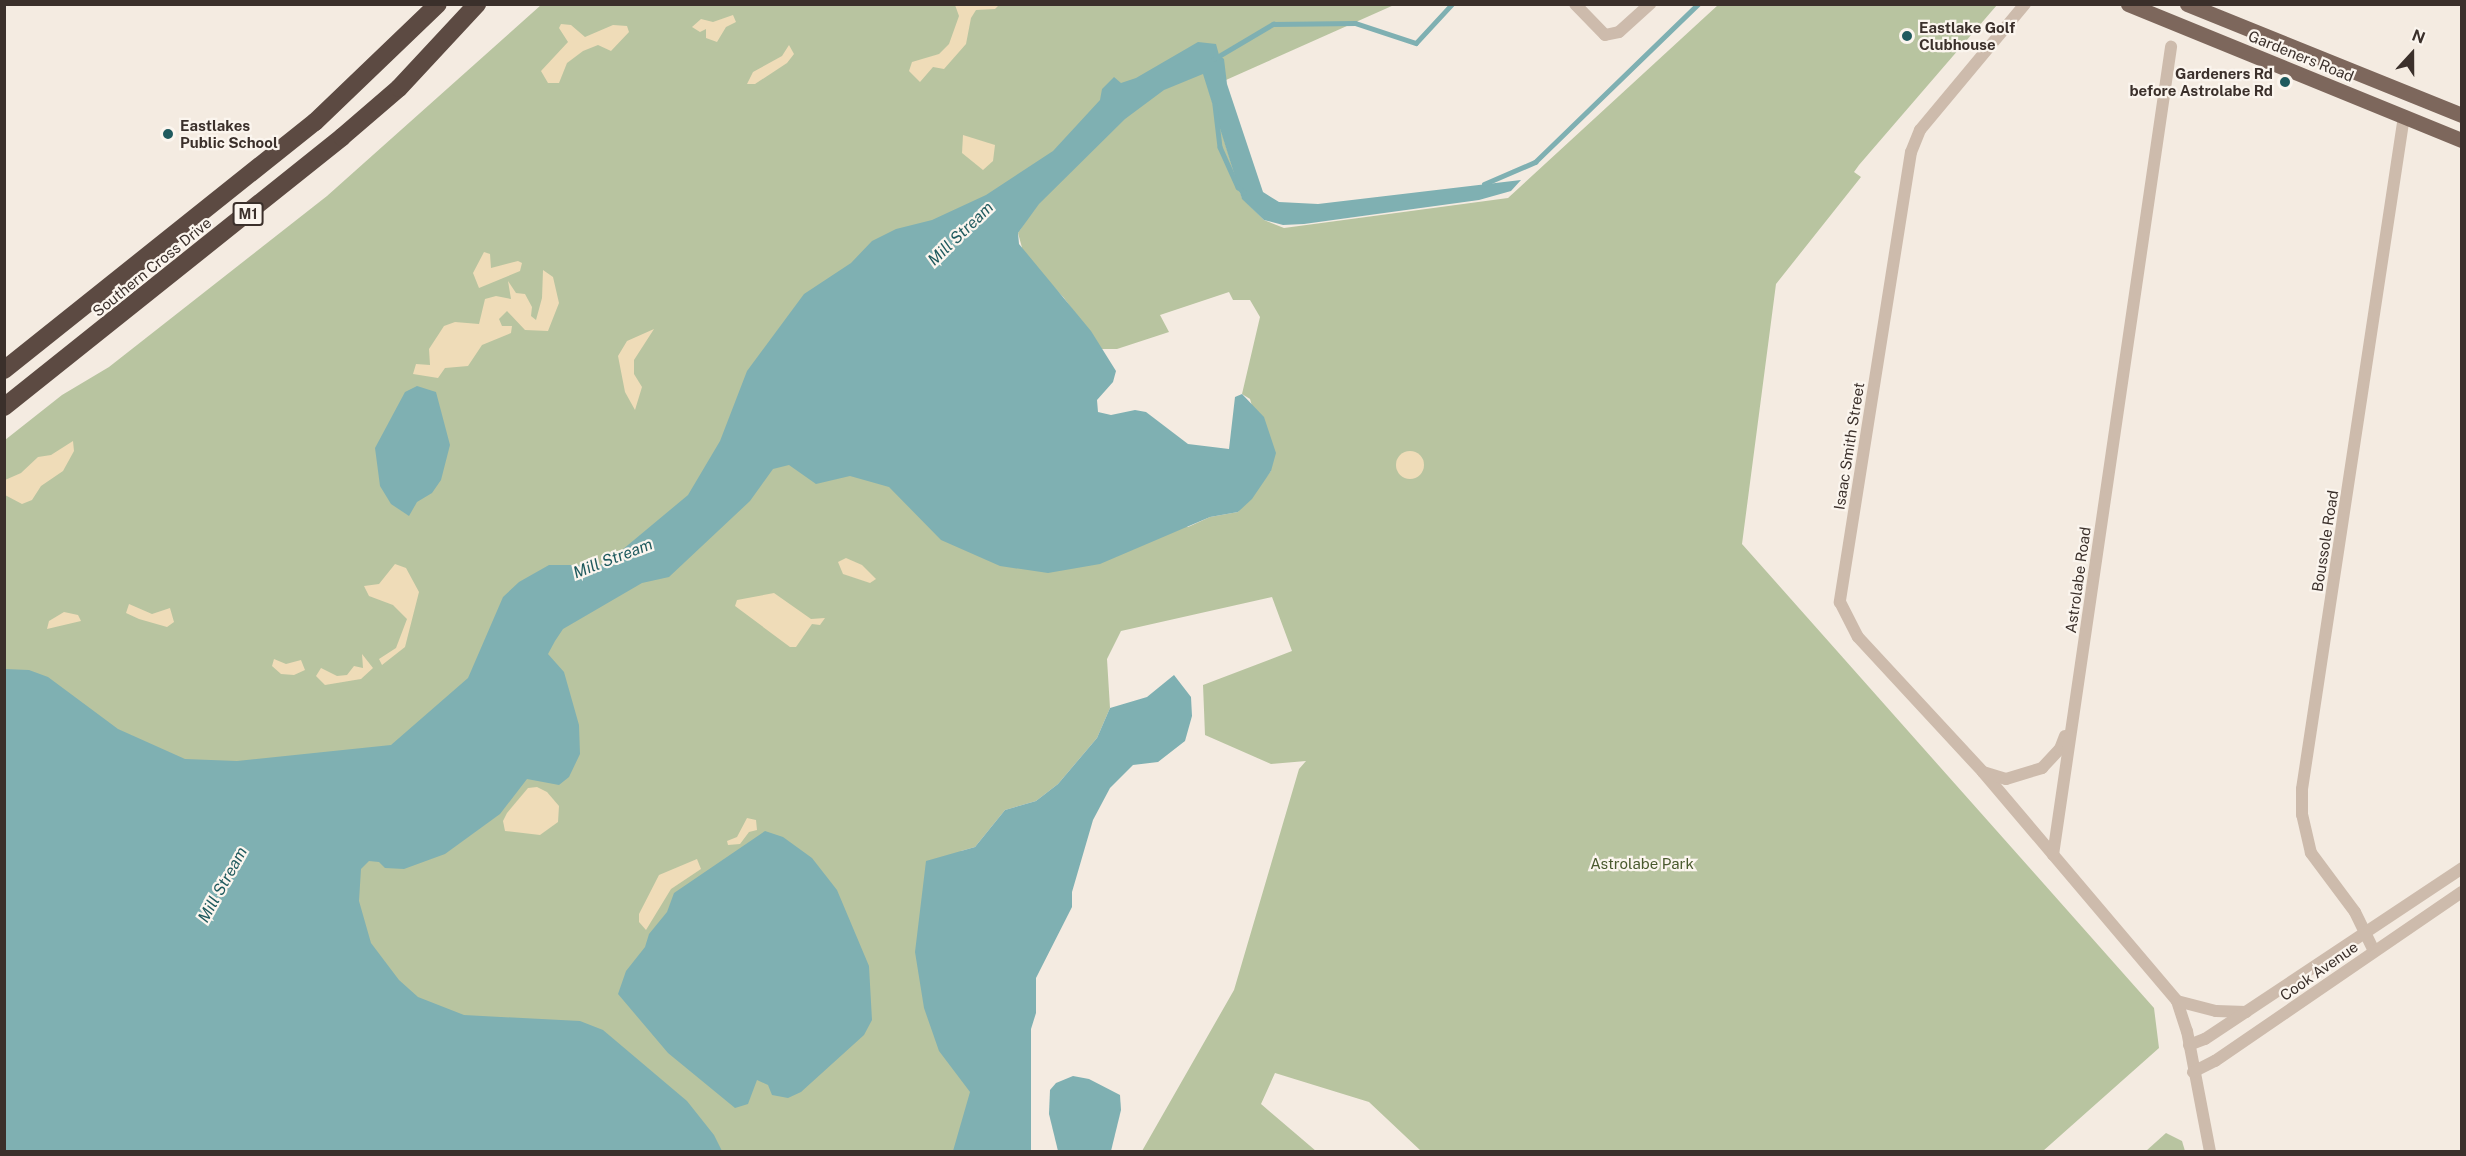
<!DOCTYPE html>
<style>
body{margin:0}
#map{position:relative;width:2466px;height:1156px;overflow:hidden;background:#f4ebe1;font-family:"Public Sans",sans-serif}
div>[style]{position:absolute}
.green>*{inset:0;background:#b8c4a0}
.sand>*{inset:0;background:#efdcb8}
.round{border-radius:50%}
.water>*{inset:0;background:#7fb0b2}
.stream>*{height:4.5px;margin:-2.25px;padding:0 2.25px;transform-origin:2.25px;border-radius:2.25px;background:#7fb0b2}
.street>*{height:12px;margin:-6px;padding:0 6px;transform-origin:6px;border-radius:6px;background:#cdbbac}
.primary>*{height:15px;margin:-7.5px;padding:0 7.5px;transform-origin:7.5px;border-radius:7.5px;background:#7d675c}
.highway>*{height:18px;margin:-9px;padding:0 9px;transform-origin:9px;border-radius:9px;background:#5c4a42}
.dots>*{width:16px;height:16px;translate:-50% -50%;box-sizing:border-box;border:3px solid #fbf5ee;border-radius:50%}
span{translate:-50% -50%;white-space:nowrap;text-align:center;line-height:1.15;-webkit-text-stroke:4.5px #fbf5ee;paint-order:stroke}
.shield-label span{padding:2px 4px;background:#fbf5ee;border:2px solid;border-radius:4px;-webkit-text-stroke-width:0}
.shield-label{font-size:14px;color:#3b302b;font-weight:700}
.poi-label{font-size:15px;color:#3b302b;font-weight:700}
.left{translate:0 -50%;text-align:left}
.right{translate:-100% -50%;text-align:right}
.street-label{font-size:15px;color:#3b302b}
.park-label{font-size:15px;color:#4a5a2e}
.water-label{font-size:16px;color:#1f5a5e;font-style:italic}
.frame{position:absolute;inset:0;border:6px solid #3b302b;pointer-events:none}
.north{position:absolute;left:2382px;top:24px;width:60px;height:60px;-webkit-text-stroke:4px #fbf5ee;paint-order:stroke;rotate:21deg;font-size:16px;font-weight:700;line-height:24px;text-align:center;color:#3b302b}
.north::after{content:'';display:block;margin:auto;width:21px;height:27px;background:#3b302b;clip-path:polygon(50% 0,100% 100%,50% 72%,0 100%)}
</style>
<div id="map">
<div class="green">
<div style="clip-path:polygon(evenodd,541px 5px,1394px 5px,1208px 88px,1242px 198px,1264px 220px,1284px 228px,1508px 198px,1718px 5px,1997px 5px,1859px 165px,1854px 172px,1861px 177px,1776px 284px,1742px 544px,2154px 1008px,2159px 1048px,2043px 1151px,1421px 1151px,1369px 1102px,1275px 1073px,1261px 1104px,1316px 1151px,1142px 1151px,1234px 990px,1299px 769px,1306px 761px,1271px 764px,1205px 735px,1203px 685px,1292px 651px,1272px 597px,1121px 631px,1107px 659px,1110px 708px,1097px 738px,1058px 784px,1036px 801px,1005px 810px,975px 847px,961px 851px,988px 1083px,971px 1151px,620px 1151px,5px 698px,5px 440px,62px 395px,109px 367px,327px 196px,541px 5px,1026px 221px,1018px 233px,1024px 255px,1064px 298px,1101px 349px,1117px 349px,1169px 332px,1160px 315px,1229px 292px,1233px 300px,1250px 300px,1260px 317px,1242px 394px,1250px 399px,1271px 471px,1238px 512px,1210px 517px,1188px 527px,870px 437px,1026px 221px)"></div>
<div style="clip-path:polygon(2166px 1133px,2182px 1141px,2185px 1151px,2146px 1151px)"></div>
</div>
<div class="sand">
<div style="clip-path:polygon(955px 5px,999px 5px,995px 9px,976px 10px,971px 18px,966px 44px,944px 69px,933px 67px,920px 82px,909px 71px,912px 62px,939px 54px,949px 44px,959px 16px)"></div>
<div style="clip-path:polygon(733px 15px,736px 22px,726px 27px,717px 42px,706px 38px,706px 29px,700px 32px,692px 27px,701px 19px,713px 22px)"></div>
<div style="clip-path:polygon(561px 24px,571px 25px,585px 37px,613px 25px,627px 26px,629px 32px,611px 51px,598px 45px,583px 51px,567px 63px,559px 83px,548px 83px,541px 71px,568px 42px,559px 28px)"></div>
<div style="clip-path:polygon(789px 45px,794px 54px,787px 63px,755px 84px,747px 84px,753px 72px,782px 56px)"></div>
<div style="clip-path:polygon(963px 135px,995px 145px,993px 161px,983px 170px,962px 153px)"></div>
<div style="clip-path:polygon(484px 252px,490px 254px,491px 268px,518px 261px,522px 263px,520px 271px,479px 288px,473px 273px)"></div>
<div style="clip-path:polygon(543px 270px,553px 277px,559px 303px,548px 331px,525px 330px,507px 311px,499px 319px,502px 326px,512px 326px,511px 333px,482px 345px,468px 366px,445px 368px,438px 378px,413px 374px,416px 364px,430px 365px,429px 349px,444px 326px,455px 322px,479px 324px,485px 299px,496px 296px,511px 299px,508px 281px,516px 293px,525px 294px,532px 307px,531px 316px,536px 320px,542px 298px)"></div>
<div style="clip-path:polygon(654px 329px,634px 360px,634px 374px,642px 387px,635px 410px,625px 392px,618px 356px,627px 341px)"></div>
<div style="clip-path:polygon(73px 441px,74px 451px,63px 471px,41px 486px,32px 500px,22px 504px,5px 495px,5px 480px,21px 473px,38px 457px,51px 455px)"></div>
<div class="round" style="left:1396px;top:451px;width:28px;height:28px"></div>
<div style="clip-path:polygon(846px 558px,862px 565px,876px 579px,870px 583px,843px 574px,838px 562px)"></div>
<div style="clip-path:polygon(395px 564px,406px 568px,419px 592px,405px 647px,382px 665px,379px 659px,396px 648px,407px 619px,393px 605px,369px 596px,364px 586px,379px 584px)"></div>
<div style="clip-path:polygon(774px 593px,811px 619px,825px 618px,820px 625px,812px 624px,796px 647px,790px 647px,735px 606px,737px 600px)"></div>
<div style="clip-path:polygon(129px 604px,152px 614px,170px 608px,174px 622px,167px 627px,139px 619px,126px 613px)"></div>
<div style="clip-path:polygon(64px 612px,78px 615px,81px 621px,47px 629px,49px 621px)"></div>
<div style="clip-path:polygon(362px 654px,373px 668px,361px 679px,325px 685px,316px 676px,321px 668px,337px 676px,347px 675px,354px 666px,363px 668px)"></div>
<div style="clip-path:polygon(274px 659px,286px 664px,301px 660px,305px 670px,294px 675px,281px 674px,272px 666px)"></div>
<div style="clip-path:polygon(537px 787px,547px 792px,559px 806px,558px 822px,540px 835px,505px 831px,503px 821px,507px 813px,528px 788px)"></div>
<div style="clip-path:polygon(747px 818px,756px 820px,757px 830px,749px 832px,740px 844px,728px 845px,727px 841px,737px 837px)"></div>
<div style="clip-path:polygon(697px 859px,701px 869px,671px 889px,646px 930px,639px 922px,639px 914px,659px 875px)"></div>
</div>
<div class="water">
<div style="clip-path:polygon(1198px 42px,1216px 44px,1219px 55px,1224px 59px,1227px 84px,1263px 192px,1279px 202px,1318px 204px,1521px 180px,1511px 191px,1479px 200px,1304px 224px,1283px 225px,1264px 220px,1242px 199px,1203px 74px,1164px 90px,1125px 119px,1039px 204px,1018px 233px,1019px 244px,1091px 331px,1116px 371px,1113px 382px,1097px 400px,1098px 412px,1111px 415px,1135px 410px,1146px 412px,1188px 444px,1229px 449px,1235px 397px,1242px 394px,1264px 417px,1276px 453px,1271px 471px,1252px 499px,1238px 512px,1210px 517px,1100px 564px,1048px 573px,1000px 566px,941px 540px,889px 487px,850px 476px,816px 484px,789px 465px,773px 469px,750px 501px,669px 577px,642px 583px,563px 629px,555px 641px,548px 654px,564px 672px,579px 725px,580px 754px,569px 777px,559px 785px,527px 779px,500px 814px,445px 854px,404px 869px,385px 868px,379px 862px,369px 861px,361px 869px,359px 901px,371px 943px,399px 980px,418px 997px,464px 1015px,580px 1021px,603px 1030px,687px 1101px,714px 1135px,722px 1151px,5px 1151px,5px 669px,29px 670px,48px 677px,118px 729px,185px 759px,237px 761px,391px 745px,468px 678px,503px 597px,519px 582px,549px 565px,600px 565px,610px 560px,688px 495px,720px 441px,747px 371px,804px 294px,851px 263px,872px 241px,896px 229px,932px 220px,986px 195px,1053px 151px,1100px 100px,1102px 89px,1114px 77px,1121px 83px,1136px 78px)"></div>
<div style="clip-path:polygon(417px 386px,436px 392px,450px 445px,441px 480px,432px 493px,417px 502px,409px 516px,391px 504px,380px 486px,375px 448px,405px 392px)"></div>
<div style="clip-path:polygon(1174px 675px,1191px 697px,1192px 716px,1185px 741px,1158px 762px,1133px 765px,1110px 788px,1093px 820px,1072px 892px,1072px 907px,1036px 978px,1036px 1013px,1031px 1029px,1031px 1151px,953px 1151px,970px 1092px,939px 1051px,924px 1008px,915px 952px,926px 861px,975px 847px,1005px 810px,1036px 801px,1058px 784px,1097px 738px,1110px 708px,1147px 697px)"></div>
<div style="clip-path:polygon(765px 831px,783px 837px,812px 858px,837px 890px,869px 966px,872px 1020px,864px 1035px,801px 1092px,788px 1098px,772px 1095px,768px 1085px,757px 1080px,748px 1104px,735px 1108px,668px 1053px,618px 994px,626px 971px,645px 947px,649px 934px,667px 912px,674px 893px)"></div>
<div style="clip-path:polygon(1073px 1076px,1089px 1079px,1120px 1095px,1121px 1110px,1111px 1151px,1058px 1151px,1049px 1114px,1050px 1090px,1056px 1083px)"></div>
</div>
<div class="stream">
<div style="left:1214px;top:59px;width:69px;rotate:-30.7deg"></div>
<div style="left:1273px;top:24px;width:82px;rotate:-0.7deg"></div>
<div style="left:1355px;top:23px;width:64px;rotate:18.2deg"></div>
<div style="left:1416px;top:43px;width:53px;rotate:-47.3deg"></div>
<div style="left:1215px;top:105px;width:42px;rotate:83.2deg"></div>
<div style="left:1220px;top:147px;width:44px;rotate:65.8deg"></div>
<div style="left:1238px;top:187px;width:8px;rotate:40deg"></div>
<div style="left:1484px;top:184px;width:56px;rotate:-23.3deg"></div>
<div style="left:1535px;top:162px;width:227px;rotate:-44.1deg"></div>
</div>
<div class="street">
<div style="left:1575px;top:4px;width:43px;rotate:45.9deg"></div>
<div style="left:1605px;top:35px;width:14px;rotate:-12deg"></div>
<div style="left:1619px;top:32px;width:42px;rotate:-42.1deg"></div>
<div style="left:2025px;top:4px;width:164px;rotate:129.8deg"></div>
<div style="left:1920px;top:130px;width:24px;rotate:112deg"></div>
<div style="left:1911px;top:152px;width:456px;rotate:99deg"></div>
<div style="left:1840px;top:602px;width:39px;rotate:63deg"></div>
<div style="left:1858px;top:637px;width:184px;rotate:47.2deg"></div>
<div style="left:1983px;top:772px;width:300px;rotate:49.7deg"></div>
<div style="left:2177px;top:1001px;width:32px;rotate:72deg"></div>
<div style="left:2187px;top:1031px;width:123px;rotate:79.2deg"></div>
<div style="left:1983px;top:772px;width:24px;rotate:17deg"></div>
<div style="left:2006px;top:779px;width:38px;rotate:-17deg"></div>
<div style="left:2042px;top:768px;width:26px;rotate:-47deg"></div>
<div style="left:2060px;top:749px;width:14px;rotate:-69deg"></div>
<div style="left:2053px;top:855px;width:817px;rotate:-81.69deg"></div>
<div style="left:2374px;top:951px;width:43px;rotate:-116deg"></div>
<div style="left:2355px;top:912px;width:74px;rotate:-126.7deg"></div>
<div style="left:2311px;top:853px;width:39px;rotate:-103deg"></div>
<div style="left:2302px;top:815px;width:26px;rotate:-90deg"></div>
<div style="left:2302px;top:789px;width:681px;rotate:-81.38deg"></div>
<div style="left:2177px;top:1001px;width:40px;rotate:14.4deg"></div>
<div style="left:2216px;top:1011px;width:30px;rotate:2deg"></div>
<div style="left:2189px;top:1045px;width:17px;rotate:-21deg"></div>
<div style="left:2205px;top:1039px;width:309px;rotate:-33.6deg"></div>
<div style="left:2193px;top:1072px;width:25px;rotate:-27deg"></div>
<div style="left:2215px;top:1061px;width:299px;rotate:-34.4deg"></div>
</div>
<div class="primary">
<div style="left:2128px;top:4px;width:361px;rotate:22.2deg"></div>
<div style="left:2187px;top:4px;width:297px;rotate:22deg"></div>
</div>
<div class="highway">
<div style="left:4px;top:370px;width:398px;rotate:-38.6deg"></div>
<div style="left:315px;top:122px;width:170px;rotate:-43.8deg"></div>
<div style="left:4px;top:407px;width:433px;rotate:-38.6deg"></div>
<div style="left:342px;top:137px;width:75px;rotate:-40.7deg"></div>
<div style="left:399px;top:88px;width:115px;rotate:-47.1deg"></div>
</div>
<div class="dots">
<div style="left:1907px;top:36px;background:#1f5a5e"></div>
<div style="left:2285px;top:82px;background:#1f5a5e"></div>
<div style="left:168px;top:134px;background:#1f5a5e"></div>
</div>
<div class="shield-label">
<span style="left:248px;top:214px">M1</span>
</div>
<div class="poi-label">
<span class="left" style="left:1919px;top:36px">Eastlake Golf<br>Clubhouse</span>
<span class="right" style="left:2273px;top:82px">Gardeners Rd<br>before Astrolabe Rd</span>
<span class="left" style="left:180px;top:134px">Eastlakes<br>Public School</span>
</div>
<div class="street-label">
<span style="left:2301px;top:56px;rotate:22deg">Gardeners Road</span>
<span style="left:152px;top:267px;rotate:-39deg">Southern Cross Drive</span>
<span style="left:1849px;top:446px;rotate:-81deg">Isaac Smith Street</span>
<span style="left:2325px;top:541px;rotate:-81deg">Boussole Road</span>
<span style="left:2078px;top:580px;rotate:-82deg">Astrolabe Road</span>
<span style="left:2319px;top:971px;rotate:-35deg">Cook Avenue</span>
</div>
<div class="park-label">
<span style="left:1642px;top:864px">Astrolabe Park</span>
</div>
<div class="water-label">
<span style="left:961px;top:234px;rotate:-44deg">Mill Stream</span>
<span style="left:613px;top:559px;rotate:-21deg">Mill Stream</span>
<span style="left:223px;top:885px;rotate:-61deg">Mill Stream</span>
</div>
<div class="frame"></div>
<div class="north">N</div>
</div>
